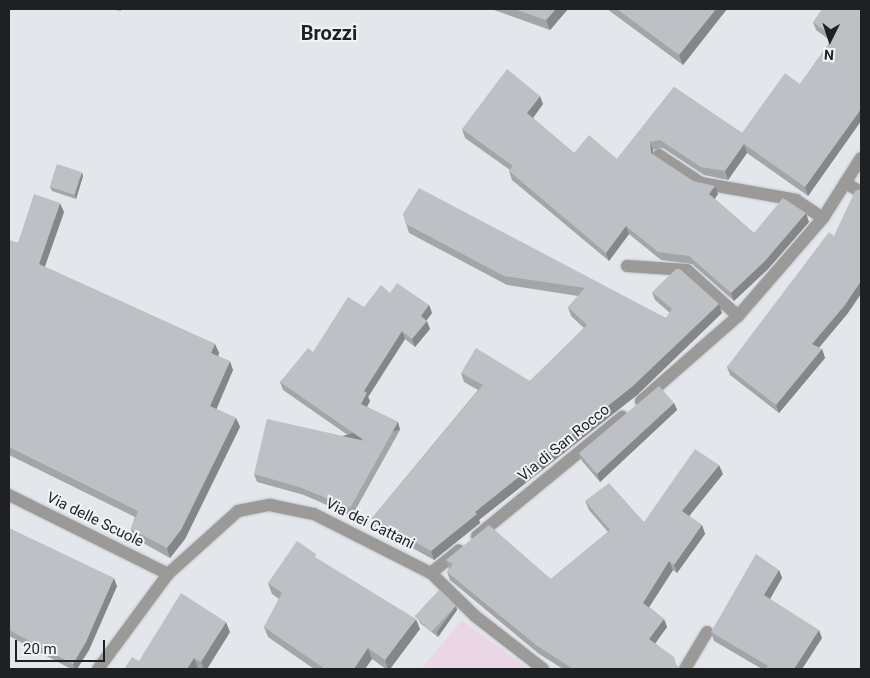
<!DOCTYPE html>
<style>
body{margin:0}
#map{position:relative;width:870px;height:678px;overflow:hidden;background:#e3e7ec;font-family:Roboto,sans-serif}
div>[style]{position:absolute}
.industrial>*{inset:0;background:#ead6e5}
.roads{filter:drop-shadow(0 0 1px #c0c3c8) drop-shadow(0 0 1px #c0c3c8)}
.minor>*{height:12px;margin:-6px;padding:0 6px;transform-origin:6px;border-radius:6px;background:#9c9999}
.wall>*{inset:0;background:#a3a6a9}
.shaded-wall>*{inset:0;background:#84878a;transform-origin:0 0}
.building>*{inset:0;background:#bdc1c5;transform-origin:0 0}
span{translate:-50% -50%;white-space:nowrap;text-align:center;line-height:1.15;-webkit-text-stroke:4px #f0f4f9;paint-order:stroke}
.street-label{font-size:15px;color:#1f2022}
.district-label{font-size:20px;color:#1f2022;font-weight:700}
.frame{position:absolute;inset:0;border:10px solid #1f2022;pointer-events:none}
.north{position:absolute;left:805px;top:15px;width:50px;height:50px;-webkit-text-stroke:4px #f0f4f9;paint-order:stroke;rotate:184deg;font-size:14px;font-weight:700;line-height:20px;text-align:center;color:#1f2022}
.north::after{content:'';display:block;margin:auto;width:18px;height:22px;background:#1f2022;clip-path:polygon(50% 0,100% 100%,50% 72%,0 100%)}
.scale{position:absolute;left:15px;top:640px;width:90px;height:22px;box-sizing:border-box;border:2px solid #1f2022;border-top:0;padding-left:6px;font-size:15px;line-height:18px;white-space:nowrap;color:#1f2022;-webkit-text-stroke:4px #f0f4f9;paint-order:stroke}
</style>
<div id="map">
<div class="industrial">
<div style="clip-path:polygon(462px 620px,529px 669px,421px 669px)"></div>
</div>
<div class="roads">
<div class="minor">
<div style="left:659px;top:155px;width:50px;rotate:33.7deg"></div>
<div style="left:701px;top:183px;width:97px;rotate:10.1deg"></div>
<div style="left:796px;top:200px;width:32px;rotate:34deg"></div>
<div style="left:845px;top:183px;width:18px;rotate:29deg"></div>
<div style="left:627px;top:266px;width:60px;rotate:3.8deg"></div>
<div style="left:687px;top:270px;width:69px;rotate:42deg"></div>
<div style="left:641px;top:401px;width:129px;rotate:-41.2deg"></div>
<div style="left:738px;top:316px;width:130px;rotate:-49.1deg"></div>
<div style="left:823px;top:218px;width:71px;rotate:-57.7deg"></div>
<div style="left:9px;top:495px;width:178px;rotate:26.4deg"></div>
<div style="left:477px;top:536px;width:188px;rotate:-39.4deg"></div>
<div style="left:431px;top:573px;width:36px;rotate:-39deg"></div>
<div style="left:98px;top:669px;width:118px;rotate:-53.6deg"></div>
<div style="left:168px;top:574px;width:94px;rotate:-42deg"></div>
<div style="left:238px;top:511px;width:33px;rotate:-11deg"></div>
<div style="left:270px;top:505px;width:45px;rotate:11.6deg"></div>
<div style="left:314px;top:514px;width:131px;rotate:26.8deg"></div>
<div style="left:431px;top:573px;width:62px;rotate:44.3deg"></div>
<div style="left:475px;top:616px;width:86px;rotate:37.9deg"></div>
<div style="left:685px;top:669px;width:43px;rotate:-59.3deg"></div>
</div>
</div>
<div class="wall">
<div style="clip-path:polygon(110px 9px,121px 9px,121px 11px)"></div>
<div style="clip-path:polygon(494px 9px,568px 9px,550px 30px,494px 10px)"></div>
<div style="clip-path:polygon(607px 9px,671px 9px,672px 10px,673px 9px,727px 9px,683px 65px)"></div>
<div style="clip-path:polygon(861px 9px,861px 121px,808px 196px,747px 153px,728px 180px,704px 175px,663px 148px,653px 150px,653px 155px,693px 181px,718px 194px,715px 199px,754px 233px,809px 222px,768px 269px,734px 301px,692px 264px,661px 260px,629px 234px,609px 261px,512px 180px,509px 171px,510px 170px,465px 138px,462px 129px,543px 104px,533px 118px,574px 153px,617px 159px,674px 87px,742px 133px,800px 84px,831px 41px,816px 30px,813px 22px)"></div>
<div style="clip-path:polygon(83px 176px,76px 199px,52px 191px,50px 187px)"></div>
<div style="clip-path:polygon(64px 212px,45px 267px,215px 344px,219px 353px,218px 355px,233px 370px,216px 409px,236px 418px,240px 427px,185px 539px,170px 558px,134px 538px,131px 529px,135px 517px,9px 455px,9px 240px,18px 243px)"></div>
<div style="clip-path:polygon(403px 214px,666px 318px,670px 313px,655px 300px,652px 292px,722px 313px,637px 395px,479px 520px,480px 523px,434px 560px,375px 527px,372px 518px,478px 390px,464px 382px,461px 373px,530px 381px,584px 328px,571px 316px,568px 307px,578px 296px,507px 285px,409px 233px)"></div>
<div style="clip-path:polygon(834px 236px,848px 313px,819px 348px,822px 349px,825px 358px,779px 413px,730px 375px,727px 367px)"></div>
<div style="clip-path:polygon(390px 293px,429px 305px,432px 313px,426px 320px,430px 329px,415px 347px,405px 339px,368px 397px,370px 401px,367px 407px,398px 422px,400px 430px,352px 516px,304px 495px,257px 482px,254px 474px,352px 438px,283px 390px,280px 382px,364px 307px)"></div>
<div style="clip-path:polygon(674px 403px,677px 410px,600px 482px,582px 461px,579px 453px)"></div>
<div style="clip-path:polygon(723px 474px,689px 516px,702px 525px,705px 534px,677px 573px,673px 570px,649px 607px,664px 619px,667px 627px,655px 643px,678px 667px,681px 669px,563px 669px,539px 654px,450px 580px,447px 572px,449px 569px,446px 560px,551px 579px,608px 532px,589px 510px,585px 501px,644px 522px)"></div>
<div style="clip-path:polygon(9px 528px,117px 586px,89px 650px,77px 669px,71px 669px,9px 636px)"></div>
<div style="clip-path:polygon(318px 559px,420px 629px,390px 669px,386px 669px,372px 659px,365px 669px,314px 669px,268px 637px,264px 627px,279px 599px,272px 594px,268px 583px)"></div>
<div style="clip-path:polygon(779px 570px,782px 578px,770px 599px,822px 638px,802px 669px,762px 669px,714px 641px,711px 632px)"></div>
<div style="clip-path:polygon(456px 606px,457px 610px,438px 637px,420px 623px,418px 619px)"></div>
<div style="clip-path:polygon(230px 632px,207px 669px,200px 669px,198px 668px,124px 669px,139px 661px)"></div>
</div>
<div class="shaded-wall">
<div style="clip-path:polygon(556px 9px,568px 9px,550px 30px,546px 20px)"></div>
<div style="clip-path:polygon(716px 9px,727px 9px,683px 65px,679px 55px)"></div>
<div style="clip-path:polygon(540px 96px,543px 104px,530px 122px,527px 113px)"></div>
<div style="clip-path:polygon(861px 109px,861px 121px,808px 196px,805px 187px)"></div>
<div style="clip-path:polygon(650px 142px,653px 150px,654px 162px,651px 153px)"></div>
<div style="clip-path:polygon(744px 144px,747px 153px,728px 180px,725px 171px)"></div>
<div style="clip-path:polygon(82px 172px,83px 176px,76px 199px,75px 195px)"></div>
<div style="clip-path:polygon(715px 186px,718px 194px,712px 202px,709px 194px)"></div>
<div style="clip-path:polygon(60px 203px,64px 212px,42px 274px,39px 264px)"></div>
<div style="clip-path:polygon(806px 213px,809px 222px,768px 269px,734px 301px,731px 293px)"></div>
<div style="clip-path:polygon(626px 226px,629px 234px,609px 261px,606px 253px)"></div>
<div style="clip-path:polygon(861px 281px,861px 294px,848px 313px,815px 352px,812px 344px)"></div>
<div style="clip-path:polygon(719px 304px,722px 313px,637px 395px,479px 520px,480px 523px,434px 560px,431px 551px,475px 512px)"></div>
<div style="clip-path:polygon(429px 305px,432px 313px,424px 324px,421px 316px)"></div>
<div style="clip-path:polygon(427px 321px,430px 329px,415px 347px,412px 339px)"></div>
<div style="clip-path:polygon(402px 331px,405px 339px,368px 397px,370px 401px,364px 412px,361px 404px,364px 391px)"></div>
<div style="clip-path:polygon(215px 344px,219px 353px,215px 362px,211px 353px)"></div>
<div style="clip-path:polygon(822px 349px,825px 358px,779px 413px,776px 405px)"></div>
<div style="clip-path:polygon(230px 361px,233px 370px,214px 415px,210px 406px)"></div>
<div style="clip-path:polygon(674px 403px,677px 410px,600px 482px,597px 474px)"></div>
<div style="clip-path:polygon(236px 418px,240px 427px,185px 539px,170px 558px,167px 548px)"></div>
<div style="left:398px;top:422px;width:8px;height:98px;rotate:76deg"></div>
<div style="clip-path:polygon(719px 465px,723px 474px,686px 520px,682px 511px)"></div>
<div style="clip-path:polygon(702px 525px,705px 534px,677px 573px,674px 565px)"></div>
<div style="clip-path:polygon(669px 561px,673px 570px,646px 612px,643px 603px)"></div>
<div style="clip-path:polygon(779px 570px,782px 578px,767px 604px,764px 595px)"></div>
<div style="clip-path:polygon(114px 578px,117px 586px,89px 650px,77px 669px,75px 669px,73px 664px)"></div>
<div style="clip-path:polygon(456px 606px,457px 610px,438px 637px,437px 632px)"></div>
<div style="clip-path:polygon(416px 619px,420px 629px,390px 669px,388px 669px,385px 660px)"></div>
<div style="clip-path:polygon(664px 619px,667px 627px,652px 648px,649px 639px)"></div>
<div style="clip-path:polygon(226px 622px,230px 632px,207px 669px,204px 669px,201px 662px)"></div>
<div style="clip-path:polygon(819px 630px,822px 638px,802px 669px,794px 669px)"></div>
<div style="clip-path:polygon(368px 648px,372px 659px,365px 669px,354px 669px)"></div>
<div style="clip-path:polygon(194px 658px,198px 668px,197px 669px,187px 669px)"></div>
</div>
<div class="building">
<div style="clip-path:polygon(514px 9px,556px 9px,546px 20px)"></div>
<div style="clip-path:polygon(617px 9px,671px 9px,672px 10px,673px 9px,716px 9px,679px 55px)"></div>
<div style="clip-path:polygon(822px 9px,861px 9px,861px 109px,805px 187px,744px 144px,725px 171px,701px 167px,660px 140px,650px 142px,651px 153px,693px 181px,715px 186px,709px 194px,754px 233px,783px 198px,806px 213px,765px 261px,731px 293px,689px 256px,658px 252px,626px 226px,606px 253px,509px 171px,513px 166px,462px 129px,507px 69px,540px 96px,527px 113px,574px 153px,589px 135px,617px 159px,674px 87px,742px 133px,785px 73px,800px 84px,833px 37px,813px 22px)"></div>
<div style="left:57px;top:164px;width:26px;height:24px;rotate:18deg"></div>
<div style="clip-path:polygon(419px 188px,666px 318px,672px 309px,652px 292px,676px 269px,680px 269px,719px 304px,633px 386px,475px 512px,477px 514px,431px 551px,372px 518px,483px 385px,461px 373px,476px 348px,530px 381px,587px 325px,568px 307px,585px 288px,504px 276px,406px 224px,403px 214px)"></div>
<div style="clip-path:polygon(861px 189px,861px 281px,845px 305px,812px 344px,822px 349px,776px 405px,727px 367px,829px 232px,834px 236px,855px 191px)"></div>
<div style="clip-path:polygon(34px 194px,60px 203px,39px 264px,215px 344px,211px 353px,230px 361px,210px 406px,236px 418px,181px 530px,167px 548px,131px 529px,138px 511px,9px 447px,9px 240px,18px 243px)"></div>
<div style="clip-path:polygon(397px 283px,429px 305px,421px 316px,427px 321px,412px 339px,402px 331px,364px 391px,367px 393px,361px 404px,398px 422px,350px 508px,302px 488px,254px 474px,267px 419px,365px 441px,280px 382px,308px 348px,313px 352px,348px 297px,364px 307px,381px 285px,390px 293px)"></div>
<div style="clip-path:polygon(659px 386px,674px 403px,597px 474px,579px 453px)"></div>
<div style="clip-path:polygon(695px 449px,719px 465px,682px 511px,702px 525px,674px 565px,669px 561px,643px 603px,664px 619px,649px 639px,674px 657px,677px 667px,681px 669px,573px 669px,536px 645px,447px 572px,453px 564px,446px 560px,489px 525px,551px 579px,610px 530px,585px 501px,609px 483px,644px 522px)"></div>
<div style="clip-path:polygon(9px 528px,114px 578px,86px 642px,73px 664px,9px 630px)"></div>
<div style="clip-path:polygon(297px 541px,316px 554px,315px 557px,416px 619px,385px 660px,368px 648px,354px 669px,325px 669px,264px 627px,282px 593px,268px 583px)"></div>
<div style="clip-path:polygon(756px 554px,779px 570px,764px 595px,819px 630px,794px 669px,765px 669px,768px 666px,711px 632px)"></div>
<div style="left:439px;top:590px;width:23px;height:36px;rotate:43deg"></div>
<div style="clip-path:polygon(181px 593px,226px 622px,201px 662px,194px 658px,187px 669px,124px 669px,132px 657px,139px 661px)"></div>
</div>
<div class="street-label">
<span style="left:564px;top:443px;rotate:-39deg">Via di San Rocco</span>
<span style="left:95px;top:520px;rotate:26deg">Via delle Scuole</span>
<span style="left:370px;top:524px;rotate:26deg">Via dei Cattani</span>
</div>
<div class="district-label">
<span style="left:329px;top:33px">Brozzi</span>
</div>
<div class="frame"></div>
<div class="north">N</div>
<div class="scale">20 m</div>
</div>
